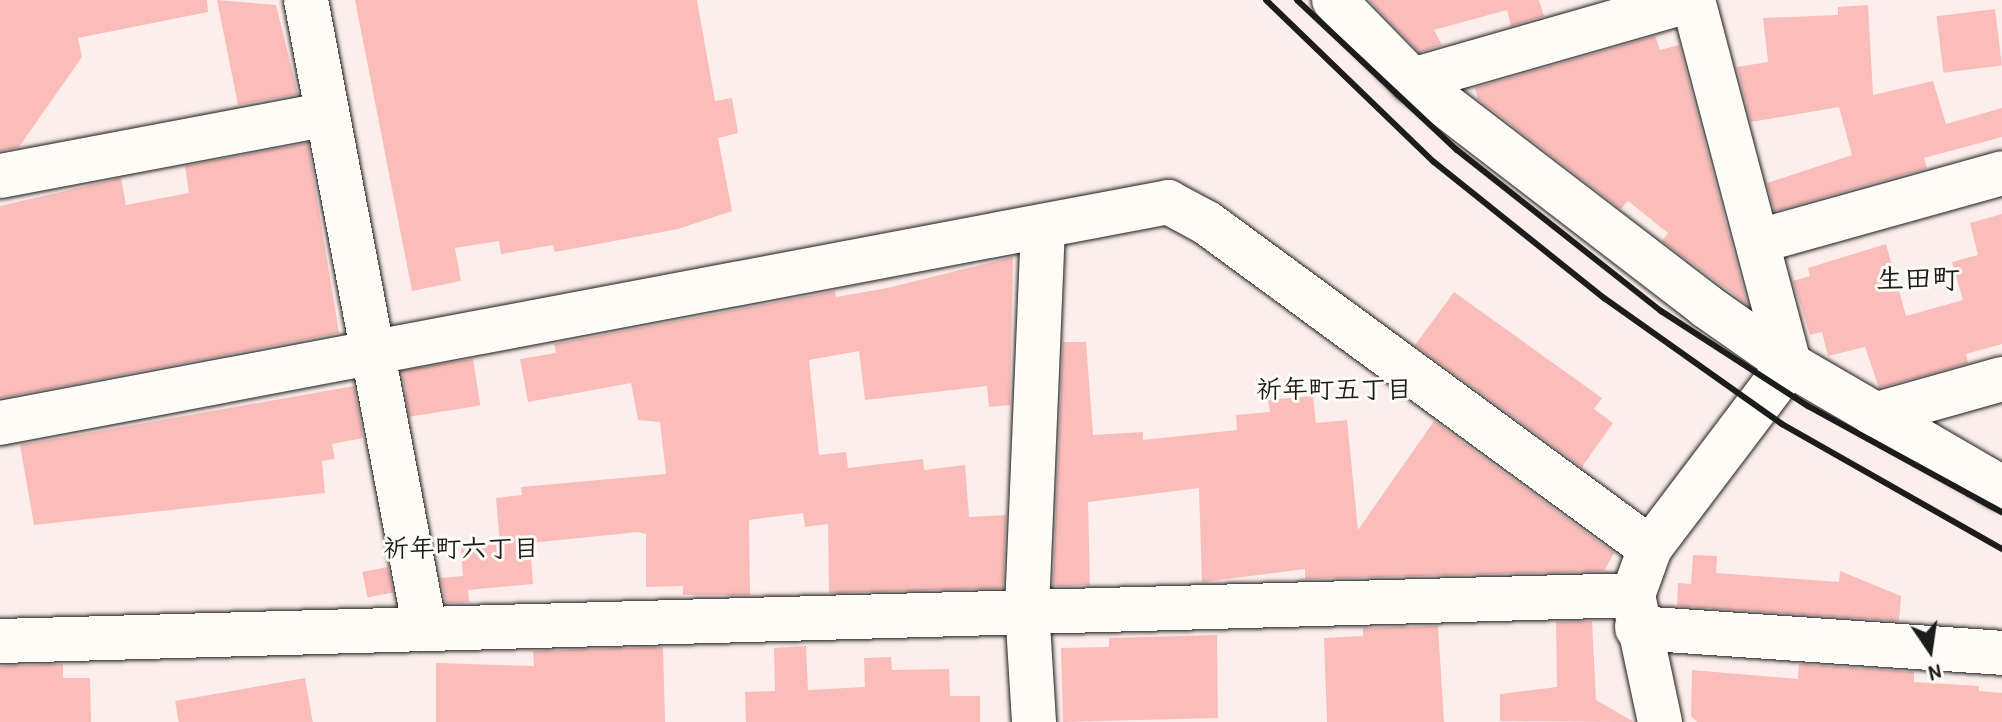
<!DOCTYPE html>
<meta charset="utf-8">
<style>
body{margin:0}
#map{position:relative;width:2002px;height:722px;overflow:hidden;background:#fcefeb;font-family:"Patrick Hand","Klee One",sans-serif}
div>[style]{position:absolute}
.building>*{inset:0;background:#fabdba;transform-origin:0 0}
.roads{filter:drop-shadow(0 0 2px #1c1c1c) drop-shadow(0 0 2px #1c1c1c)}
.minor>*{height:44px;margin:-22px;padding:0 22px;transform-origin:22px;border-radius:22px;background:#fdfcf7}
.rail>*{height:6px;margin:-3px;padding:0 3px;transform-origin:3px;border-radius:3px;background:#1c1c1c}
span{translate:-50% -50%;white-space:nowrap;text-align:center;line-height:1.15;-webkit-text-stroke:6px #fdfcf7;paint-order:stroke}
.neighbourhood-label{font-size:26px;color:#1c1c1c;font-weight:700}
.quarter-label{font-size:28px;color:#1c1c1c;font-weight:700}
.north{position:absolute;left:1890px;top:610px;width:80px;height:80px;-webkit-text-stroke:6px #fdfcf7;paint-order:stroke;rotate:167deg;font-size:22px;font-weight:700;line-height:32px;text-align:center;color:#1c1c1c}
.north::after{content:'';display:block;margin:auto;width:28px;height:36px;background:#1c1c1c;clip-path:polygon(50% 0,100% 100%,50% 72%,0 100%)}
</style>
<div id="map">
<div class="building">
<div style="clip-path:polygon(0 0,207px 0,208px 12px,78px 38px,82px 57px,19px 147px,0 151px)"></div>
<div style="clip-path:polygon(217px 0,276px 5px,298px 94px,238px 105px)"></div>
<div style="clip-path:polygon(355px 0,697px 0,715px 101px,732px 98px,738px 133px,718px 138px,732px 211px,678px 229px,555px 252px,553px 245px,501px 254px,499px 241px,455px 248px,461px 281px,412px 291px)"></div>
<div style="clip-path:polygon(1369px 0,1539px 0,1544px 16px,1511px 26px,1507px 10px,1434px 30px,1442px 45px,1419px 52px)"></div>
<div style="clip-path:polygon(1868px 5px,1873px 95px,1933px 81px,1946px 124px,2002px 108px,2002px 137px,1924px 158px,1927px 168px,1774px 211px,1767px 183px,1852px 155px,1839px 107px,1751px 122px,1737px 67px,1768px 62px,1763px 18px,1838px 15px,1838px 7px)"></div>
<div style="left:1995px;top:9px;width:57px;height:59px;rotate:83deg"></div>
<div style="clip-path:polygon(1655px 36px,1660px 50px,1679px 45px,1747px 304px,1662px 241px,1668px 233px,1628px 201px,1621px 209px,1478px 99px,1475px 88px)"></div>
<div style="clip-path:polygon(308px 143px,339px 333px,0 398px,0 206px,121px 178px,126px 205px,189px 193px,185px 166px)"></div>
<div style="clip-path:polygon(2002px 214px,2002px 344px,1966px 354px,1968px 363px,1879px 388px,1865px 347px,1828px 356px,1822px 332px,1810px 335px,1793px 281px,1810px 276px,1808px 268px,1886px 244px,1906px 316px,1963px 300px,1952px 262px,1978px 255px,1970px 223px)"></div>
<div style="clip-path:polygon(1013px 257px,1010px 405px,989px 407px,987px 386px,865px 400px,859px 351px,809px 360px,819px 455px,846px 452px,848px 468px,923px 459px,924px 470px,965px 465px,969px 517px,1006px 515px,1003px 588px,829px 593px,828px 524px,805px 527px,803px 513px,749px 520px,750px 595px,683px 595px,683px 586px,646px 587px,646px 534px,638px 532px,530px 543px,533px 584px,468px 590px,469px 602px,446px 603px,441px 578px,463px 576px,461px 546px,500px 544px,496px 498px,522px 495px,521px 487px,666px 474px,660px 422px,638px 420px,631px 383px,528px 402px,520px 359px,556px 353px,554px 344px,835px 291px,836px 297px,887px 288px)"></div>
<div style="clip-path:polygon(1454px 292px,1602px 398px,1594px 409px,1613px 423px,1582px 467px,1415px 345px)"></div>
<div style="clip-path:polygon(1063px 342px,1086px 342px,1093px 435px,1143px 432px,1143px 440px,1237px 430px,1236px 415px,1270px 412px,1268px 400px,1313px 396px,1316px 423px,1347px 420px,1358px 530px,1434px 421px,1614px 553px,1604px 571px,1305px 579px,1305px 569px,1202px 582px,1199px 488px,1088px 502px,1090px 585px,1053px 586px)"></div>
<div style="left:473px;top:359px;width:47px;height:72px;rotate:81deg"></div>
<div style="clip-path:polygon(354px 386px,363px 438px,332px 444px,335px 459px,322px 461px,325px 493px,34px 525px,20px 445px)"></div>
<div style="clip-path:polygon(1693px 555px,1717px 556px,1716px 573px,1839px 582px,1840px 571px,1901px 596px,1899px 621px,1677px 606px,1678px 583px,1691px 584px)"></div>
<div style="left:388px;top:567px;width:26px;height:26px;rotate:79deg"></div>
<div style="clip-path:polygon(1592px 621px,1596px 700px,1634px 722px,1500px 721px,1500px 694px,1557px 687px,1556px 622px)"></div>
<div style="clip-path:polygon(1438px 626px,1444px 722px,1327px 722px,1324px 638px,1363px 636px,1363px 628px)"></div>
<div style="clip-path:polygon(1217px 635px,1218px 718px,1063px 722px,1061px 648px,1109px 647px,1109px 638px)"></div>
<div style="clip-path:polygon(806px 646px,808px 690px,865px 687px,864px 658px,891px 657px,892px 670px,949px 669px,950px 696px,980px 696px,980px 722px,746px 722px,745px 692px,775px 691px,774px 648px)"></div>
<div style="clip-path:polygon(663px 647px,665px 722px,436px 722px,436px 663px,534px 666px,533px 651px)"></div>
<div style="clip-path:polygon(63px 664px,63px 678px,90px 678px,91px 722px,0 722px,0 666px)"></div>
<div style="clip-path:polygon(1799px 664px,1914px 672px,1914px 682px,1979px 686px,1979px 691px,2002px 693px,2002px 722px,1697px 722px,1691px 716px,1692px 670px,1798px 679px)"></div>
<div style="left:305px;top:678px;width:45px;height:132px;rotate:80deg"></div>
</div>
<div class="roads">
<div class="minor">
<div style="left:306px;top:0;width:640px;rotate:79.29deg"></div>
<div style="left:1334px;top:0;width:112px;rotate:45.7deg"></div>
<div style="left:1412px;top:80px;width:371px;rotate:37.5deg"></div>
<div style="left:1706px;top:306px;width:101px;rotate:34.9deg"></div>
<div style="left:1789px;top:364px;width:246px;rotate:30.2deg"></div>
<div style="left:1693px;top:0;width:376px;rotate:75.2deg"></div>
<div style="left:1412px;top:80px;width:290px;rotate:-16deg"></div>
<div style="left:0;top:176px;width:333px;rotate:-10.7deg"></div>
<div style="left:1759px;top:241px;width:252px;rotate:-15.6deg"></div>
<div style="left:1874px;top:415px;width:133px;rotate:-15.7deg"></div>
<div style="left:0;top:423px;width:1189px;rotate:-10.71deg"></div>
<div style="left:1168px;top:202px;width:44px;rotate:28.3deg"></div>
<div style="left:1207px;top:223px;width:549px;rotate:36.27deg"></div>
<div style="left:1637px;top:628px;width:366px;rotate:3.9deg"></div>
<div style="left:0;top:641px;width:1634px;rotate:-1.61deg"></div>
<div style="left:1034px;top:722px;width:113px;rotate:-93.5deg"></div>
<div style="left:1027px;top:609px;width:383px;rotate:-87.6deg"></div>
<div style="left:1660px;top:722px;width:130px;rotate:-102deg"></div>
<div style="left:1633px;top:595px;width:50px;rotate:-70.1deg"></div>
<div style="left:1650px;top:548px;width:231px;rotate:-52.9deg"></div>
</div>
</div>
<div class="rail">
<div style="left:1266px;top:0;width:233px;rotate:44deg"></div>
<div style="left:1434px;top:162px;width:218px;rotate:38.7deg"></div>
<div style="left:1604px;top:298px;width:218px;rotate:35.3deg"></div>
<div style="left:1782px;top:424px;width:253px;rotate:29.6deg"></div>
<div style="left:1297px;top:0;width:219px;rotate:43.2deg"></div>
<div style="left:1457px;top:150px;width:260px;rotate:38.3deg"></div>
<div style="left:1661px;top:311px;width:175px;rotate:32.9deg"></div>
<div style="left:1808px;top:406px;width:221px;rotate:28.7deg"></div>
</div>
<div class="neighbourhood-label">
<span style="left:1334px;top:389px">祈年町五丁目</span>
<span style="left:461px;top:548px">祈年町六丁目</span>
</div>
<div class="quarter-label">
<span style="left:1918px;top:278px">生田町</span>
</div>
<div class="north">N</div>
</div>
